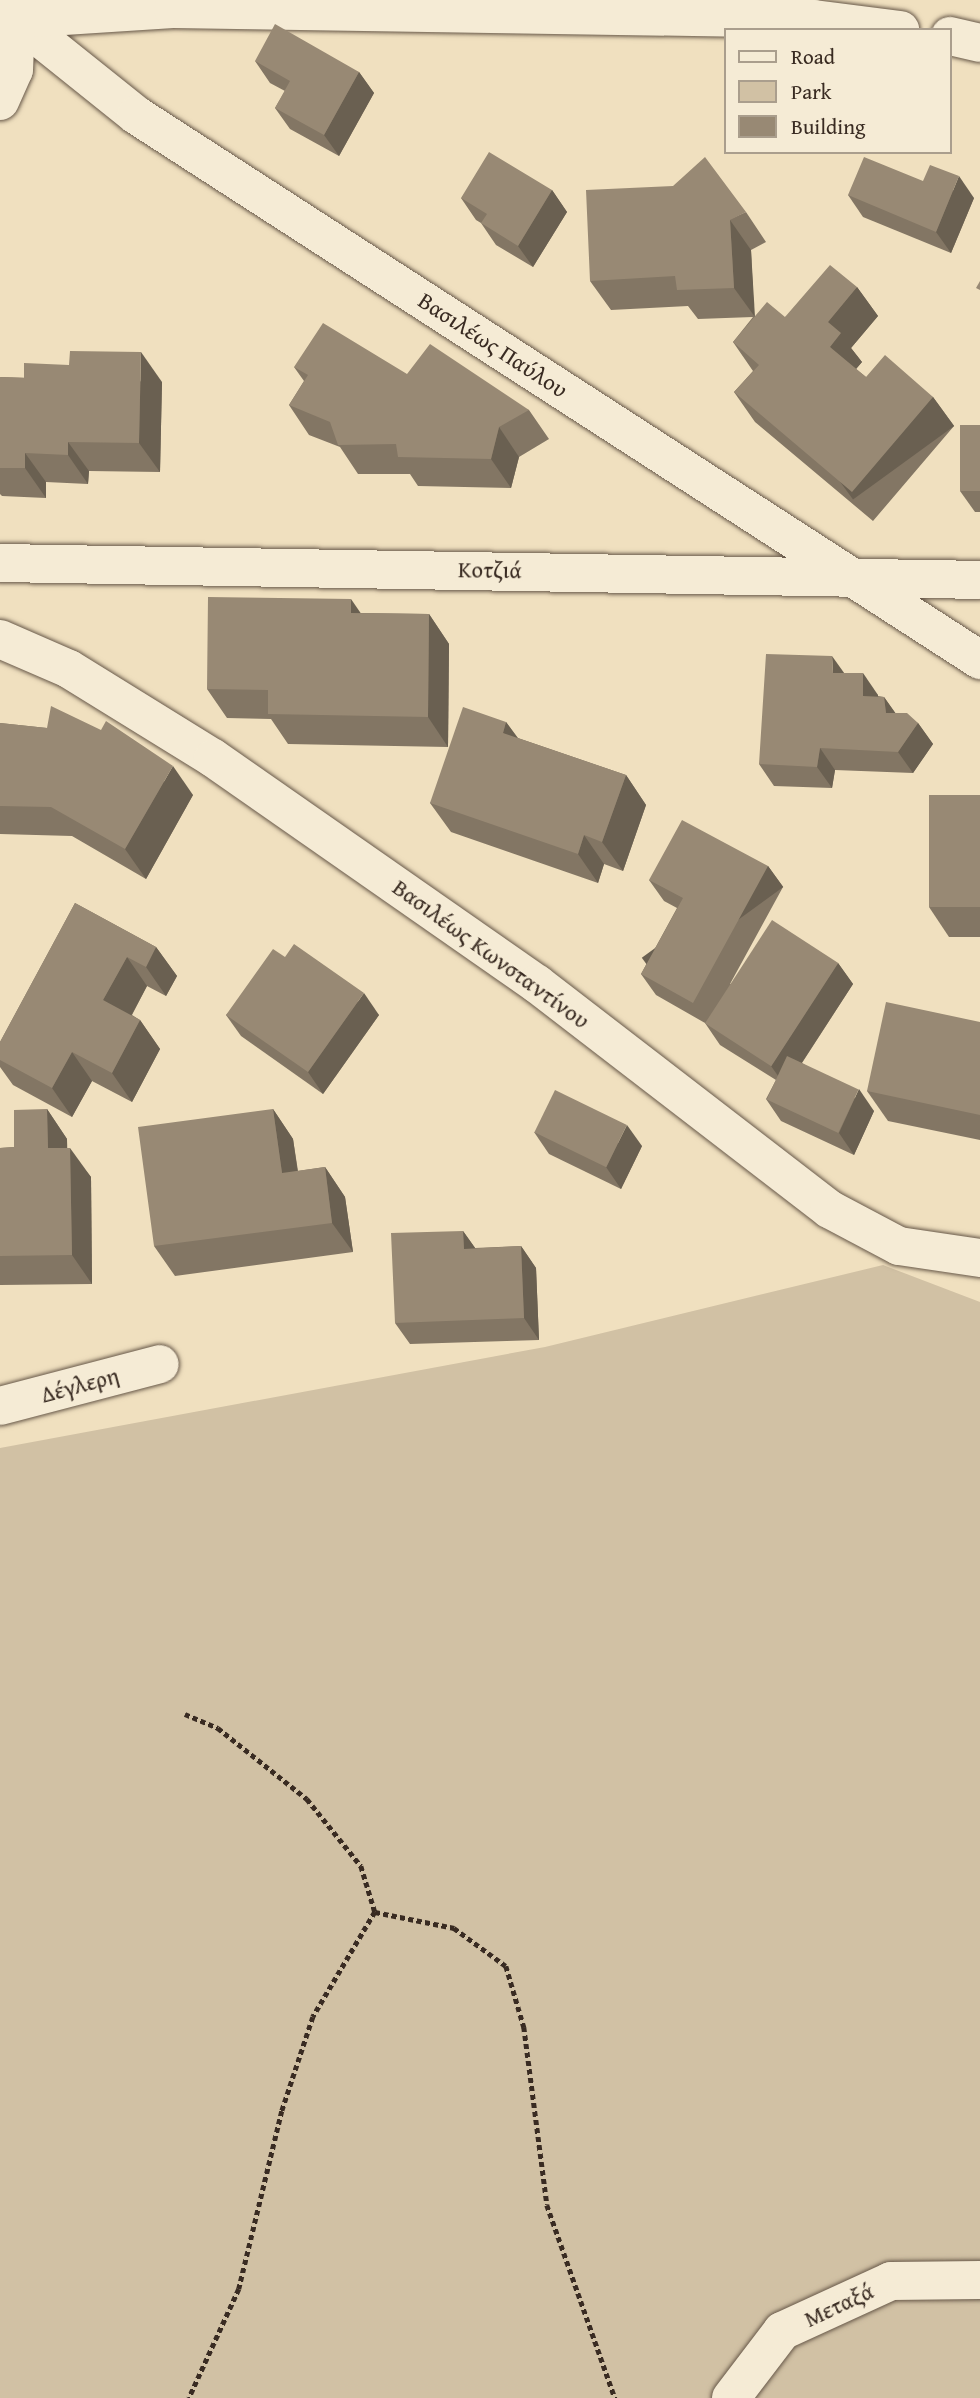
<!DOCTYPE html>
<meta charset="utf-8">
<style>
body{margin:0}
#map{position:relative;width:980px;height:2398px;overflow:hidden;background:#f0e0bf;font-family:"Gentium Book Plus",serif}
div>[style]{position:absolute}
.green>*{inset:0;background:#d1c1a4}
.path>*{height:4.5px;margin-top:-2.25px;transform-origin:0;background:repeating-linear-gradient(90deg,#392b22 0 5px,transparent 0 8.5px)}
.roads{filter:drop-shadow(0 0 2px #675849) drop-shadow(0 0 2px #675849)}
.minor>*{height:38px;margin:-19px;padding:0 19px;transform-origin:19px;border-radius:19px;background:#f5ebd5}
.wall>*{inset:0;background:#837664}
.shaded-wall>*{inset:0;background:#6a6051;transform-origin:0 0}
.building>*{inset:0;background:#988974;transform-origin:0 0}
span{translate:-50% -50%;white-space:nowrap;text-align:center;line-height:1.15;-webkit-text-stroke:5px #f5ebd5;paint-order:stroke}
.street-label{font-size:23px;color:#392b22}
.legend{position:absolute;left:724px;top:28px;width:228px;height:126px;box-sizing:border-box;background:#f5ebd5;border:2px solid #aa9e8d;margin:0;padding:9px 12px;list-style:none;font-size:21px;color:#392b22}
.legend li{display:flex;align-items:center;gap:14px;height:35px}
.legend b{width:35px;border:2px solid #aa9e8d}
</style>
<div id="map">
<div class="green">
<div style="clip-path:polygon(883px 1265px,980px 1302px,980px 2398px,0 2398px,0 1448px,545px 1347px)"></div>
</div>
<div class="path">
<div style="left:185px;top:1714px;width:36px;rotate:23deg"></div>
<div style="left:218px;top:1728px;width:114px;rotate:38.6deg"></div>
<div style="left:307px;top:1799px;width:86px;rotate:51.1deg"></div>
<div style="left:361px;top:1866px;width:48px;rotate:73.1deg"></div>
<div style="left:375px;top:1912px;width:122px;rotate:120.6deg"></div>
<div style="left:313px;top:2017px;width:99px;rotate:108.3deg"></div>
<div style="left:282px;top:2111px;width:183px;rotate:103.6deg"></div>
<div style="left:239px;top:2289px;width:120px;rotate:114.6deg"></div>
<div style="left:375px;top:1912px;width:81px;rotate:11.4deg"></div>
<div style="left:454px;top:1928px;width:64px;rotate:36.2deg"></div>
<div style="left:506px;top:1966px;width:64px;rotate:73.6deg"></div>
<div style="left:524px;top:2027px;width:179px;rotate:82.6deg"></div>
<div style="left:547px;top:2205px;width:205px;rotate:70.6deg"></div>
</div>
<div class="roads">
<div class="minor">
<div style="left:15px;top:18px;width:155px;rotate:38.7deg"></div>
<div style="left:136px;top:115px;width:1005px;rotate:32.85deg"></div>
<div style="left:2px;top:20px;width:171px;rotate:-3.7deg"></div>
<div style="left:173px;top:9px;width:641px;rotate:0.89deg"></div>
<div style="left:814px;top:19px;width:87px;rotate:7.3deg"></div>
<div style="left:950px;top:36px;width:31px;rotate:13deg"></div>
<div style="left:0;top:101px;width:34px;rotate:-66deg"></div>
<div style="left:14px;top:70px;width:69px;rotate:-87.5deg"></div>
<div style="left:0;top:563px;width:980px;rotate:0.99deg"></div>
<div style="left:0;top:639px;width:75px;rotate:23.5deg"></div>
<div style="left:69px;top:669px;width:169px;rotate:31.7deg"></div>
<div style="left:213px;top:758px;width:395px;rotate:34.9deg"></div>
<div style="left:537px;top:984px;width:369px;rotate:37.6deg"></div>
<div style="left:829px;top:1209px;width:79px;rotate:27.9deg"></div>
<div style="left:899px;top:1246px;width:82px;rotate:8.4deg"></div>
<div style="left:0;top:1406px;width:165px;rotate:-14.7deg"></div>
<div style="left:731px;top:2398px;width:84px;rotate:-52.7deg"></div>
<div style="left:782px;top:2331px;width:120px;rotate:-24.6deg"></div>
<div style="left:891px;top:2281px;width:89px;rotate:-0.6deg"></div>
</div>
</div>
<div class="wall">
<div style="clip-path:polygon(255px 61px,359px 72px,374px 93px,339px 156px,290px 129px,275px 108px,285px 91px,270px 83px)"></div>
<div style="clip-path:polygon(923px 181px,974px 198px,951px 253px,863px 217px,848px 195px)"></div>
<div style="clip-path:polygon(552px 190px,567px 212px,533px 267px,496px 245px,481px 223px,476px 220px,461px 198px)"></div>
<div style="clip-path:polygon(746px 212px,766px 242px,751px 250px,754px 316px,785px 317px,857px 287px,878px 316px,851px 348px,862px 362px,856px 369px,866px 377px,933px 397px,954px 426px,873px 521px,755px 422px,734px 392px,753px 371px,733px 342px,753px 317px,698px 319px,688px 306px,611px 310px,590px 281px)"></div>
<div style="clip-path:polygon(294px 367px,407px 374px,529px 410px,549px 439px,519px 457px,511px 488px,418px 486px,410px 474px,358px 474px,340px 447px,309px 435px,289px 405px,304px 381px)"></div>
<div style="clip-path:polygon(0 377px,162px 382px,160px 472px,89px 471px,88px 484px,46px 482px,46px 498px,2px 496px,0 494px)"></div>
<div style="clip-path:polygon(980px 425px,980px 512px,975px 512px,960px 491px)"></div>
<div style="clip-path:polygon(361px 613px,429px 614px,449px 644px,448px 747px,288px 744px,271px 719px,227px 718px,207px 689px)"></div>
<div style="clip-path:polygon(844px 673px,878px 695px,878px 696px,884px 697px,895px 713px,918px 723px,933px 744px,913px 773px,835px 770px,832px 788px,774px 786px,759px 764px)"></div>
<div style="clip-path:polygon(506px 722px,518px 738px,626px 775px,646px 805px,623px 871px,604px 864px,598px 883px,451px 832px,430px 803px)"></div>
<div style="clip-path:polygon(0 723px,47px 728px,193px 795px,146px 879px,72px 836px,0 834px)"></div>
<div style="clip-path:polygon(980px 795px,980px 937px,949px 937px,929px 907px)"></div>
<div style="clip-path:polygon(768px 866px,783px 887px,730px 984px,838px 963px,853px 984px,802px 1063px,874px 1111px,854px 1155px,781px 1121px,766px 1099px,776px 1080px,720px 1045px,705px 1023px,656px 995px,641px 974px,677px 908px,664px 901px,649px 880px)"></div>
<div style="clip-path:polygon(75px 903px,156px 947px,177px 976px,166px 996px,147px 986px,132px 1015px,140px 1020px,160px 1049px,132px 1102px,92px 1081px,72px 1117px,13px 1085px,0 1067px,0 1042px)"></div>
<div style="clip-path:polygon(285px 957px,379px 1015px,323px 1094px,241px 1036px,226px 1015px)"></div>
<div style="clip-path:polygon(980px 1022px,980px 1140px,888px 1121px,867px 1091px)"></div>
<div style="clip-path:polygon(47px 1109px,67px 1139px,67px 1148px,91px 1177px,92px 1284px,0 1285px,0 1148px,14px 1147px)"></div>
<div style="clip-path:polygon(273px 1109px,293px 1139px,298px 1171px,325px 1167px,345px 1197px,353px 1252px,175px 1276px,154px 1246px)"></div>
<div style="clip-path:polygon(534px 1132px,642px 1146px,621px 1189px,549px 1154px)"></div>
<div style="clip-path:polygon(463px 1231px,475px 1248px,521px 1246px,536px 1268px,539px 1340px,410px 1344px,395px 1323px)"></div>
</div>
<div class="shaded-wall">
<div style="clip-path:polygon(359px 72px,374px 93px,339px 156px,324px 135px)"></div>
<div style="clip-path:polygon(959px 176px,974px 198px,951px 253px,936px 232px)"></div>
<div style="clip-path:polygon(552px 190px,567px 212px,533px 267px,518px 246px)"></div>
<div style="clip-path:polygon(730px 220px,751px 250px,755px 317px,734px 288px)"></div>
<div style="clip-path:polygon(857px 287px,878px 316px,851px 348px,862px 362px,850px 376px,830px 347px,828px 322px)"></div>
<div style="clip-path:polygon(141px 352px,162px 382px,160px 472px,139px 443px)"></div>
<div style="left:933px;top:397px;width:36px;height:125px;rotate:54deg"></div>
<div style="clip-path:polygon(499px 427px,519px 457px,511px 488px,491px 459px)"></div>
<div style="clip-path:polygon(68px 442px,89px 471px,88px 484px,68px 455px)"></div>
<div style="clip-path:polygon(25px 453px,46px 482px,46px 498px,25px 468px)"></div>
<div style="clip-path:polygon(351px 599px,371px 628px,351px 613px)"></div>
<div style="clip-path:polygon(429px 614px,449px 644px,448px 747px,428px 717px)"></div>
<div style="clip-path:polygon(832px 656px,847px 677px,833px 673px)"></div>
<div style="clip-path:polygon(863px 673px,878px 695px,878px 717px,863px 696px)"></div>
<div style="clip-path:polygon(884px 697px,899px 718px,886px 713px)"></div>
<div style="clip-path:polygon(506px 722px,527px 751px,503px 733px)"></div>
<div style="clip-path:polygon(918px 723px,933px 744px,913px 773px,898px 752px)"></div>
<div style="clip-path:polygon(820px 748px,835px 770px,832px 788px,817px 767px)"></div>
<div style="clip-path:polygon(173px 766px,193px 795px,146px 879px,125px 849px)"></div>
<div style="clip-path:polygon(626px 775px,646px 805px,623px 871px,602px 842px)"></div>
<div style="clip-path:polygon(584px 835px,604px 864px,598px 883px,578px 854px)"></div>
<div style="left:768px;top:866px;width:26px;height:156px;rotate:54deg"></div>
<div style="clip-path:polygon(156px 947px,177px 976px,166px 996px,146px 967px)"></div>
<div style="clip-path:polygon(127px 957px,147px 986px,124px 1029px,103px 1000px)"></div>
<div style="clip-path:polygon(838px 963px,853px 984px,786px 1087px,771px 1066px)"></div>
<div style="clip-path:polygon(364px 993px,379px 1015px,323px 1094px,308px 1072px)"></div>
<div style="clip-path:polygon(140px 1020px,160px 1049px,132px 1102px,112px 1073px)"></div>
<div style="clip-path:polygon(72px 1052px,92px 1081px,72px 1117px,52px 1088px)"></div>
<div style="clip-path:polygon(859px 1089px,874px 1111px,854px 1155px,839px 1133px)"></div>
<div style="clip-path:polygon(47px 1109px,67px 1139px,68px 1177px,48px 1148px)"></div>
<div style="clip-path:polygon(273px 1109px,293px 1139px,302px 1202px,282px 1173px)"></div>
<div style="clip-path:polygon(627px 1125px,642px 1146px,621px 1189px,606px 1167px)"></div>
<div style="clip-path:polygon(70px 1148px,91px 1177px,92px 1284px,72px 1255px)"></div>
<div style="clip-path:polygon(325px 1167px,345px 1197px,353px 1252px,332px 1223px)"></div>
<div style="clip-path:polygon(463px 1231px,478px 1252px,464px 1249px)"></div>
<div style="clip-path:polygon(521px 1246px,536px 1268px,539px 1340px,524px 1318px)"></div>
</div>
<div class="building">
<div style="clip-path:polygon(275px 24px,359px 72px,324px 135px,275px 108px,290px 81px,255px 61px)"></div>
<div style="clip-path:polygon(489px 152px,552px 190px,518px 246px,481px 223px,487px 214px,461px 198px)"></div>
<div style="clip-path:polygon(705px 157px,746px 212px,730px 220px,734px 288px,677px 290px,675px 276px,590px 281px,586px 190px,673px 186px)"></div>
<div style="clip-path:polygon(864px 157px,923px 181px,930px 165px,959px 176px,936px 232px,848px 195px)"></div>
<div style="clip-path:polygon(830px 265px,857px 287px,828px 322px,841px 333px,830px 347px,866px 377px,885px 355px,933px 397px,852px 492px,734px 392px,759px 365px,733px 342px,767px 302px,785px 317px)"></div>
<div style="clip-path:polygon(980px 281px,980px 290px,976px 288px)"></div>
<div style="clip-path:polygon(323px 323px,407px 374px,430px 344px,529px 410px,499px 427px,491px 459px,398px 457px,396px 444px,338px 445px,330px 422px,289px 405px,308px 375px,294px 367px)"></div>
<div style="clip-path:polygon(70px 351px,141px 352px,139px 443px,68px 442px,68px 455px,25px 453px,25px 468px,0 468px,0 377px,24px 378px,24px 363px,69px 365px)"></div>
<div style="left:960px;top:425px;width:20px;height:66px"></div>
<div style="clip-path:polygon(208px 597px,351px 599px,351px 613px,429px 614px,428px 717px,268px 714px,268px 690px,207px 689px)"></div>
<div style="clip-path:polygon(766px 654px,832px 656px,833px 673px,863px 673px,863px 696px,884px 697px,886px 713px,907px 713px,918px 723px,898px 752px,820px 748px,817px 767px,759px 764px)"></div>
<div style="clip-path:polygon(51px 706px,101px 730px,106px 721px,173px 766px,125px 849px,51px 807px,0 806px,0 723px,47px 728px)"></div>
<div style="clip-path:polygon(463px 707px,506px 722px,503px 733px,626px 775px,602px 842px,584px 835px,578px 854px,430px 803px)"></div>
<div style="left:929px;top:795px;width:51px;height:112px"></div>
<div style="clip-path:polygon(682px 820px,768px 866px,693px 1003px,641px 974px,683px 898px,649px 880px)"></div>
<div style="clip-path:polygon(75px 903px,156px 947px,146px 967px,127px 957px,103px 1000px,140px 1020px,112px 1073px,72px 1052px,52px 1088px,0 1060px,0 1042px)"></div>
<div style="left:772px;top:920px;width:79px;height:123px;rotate:33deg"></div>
<div style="clip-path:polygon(294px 944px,364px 993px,308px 1072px,226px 1015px,273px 949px,285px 957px)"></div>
<div style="clip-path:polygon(886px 1002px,980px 1022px,980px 1115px,867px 1091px)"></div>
<div style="left:787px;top:1056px;width:79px;height:48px;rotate:25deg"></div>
<div style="left:555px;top:1090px;width:80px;height:47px;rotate:26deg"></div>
<div style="clip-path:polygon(47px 1109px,48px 1148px,70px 1148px,72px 1255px,0 1256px,0 1148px,14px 1147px,14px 1110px)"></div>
<div style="clip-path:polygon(273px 1109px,282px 1173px,325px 1167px,332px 1223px,154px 1246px,138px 1127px)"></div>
<div style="clip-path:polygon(463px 1231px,464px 1249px,521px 1246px,524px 1318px,395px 1323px,391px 1233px)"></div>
</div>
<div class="street-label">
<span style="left:493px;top:345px;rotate:33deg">Βασιλέως Παύλου</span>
<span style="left:490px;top:570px;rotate:1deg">Κοτζιά</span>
<span style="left:491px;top:954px;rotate:36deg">Βασιλέως Κωνσταντίνου</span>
<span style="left:80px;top:1385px;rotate:-15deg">Δέγλερη</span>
<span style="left:839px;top:2305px;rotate:-25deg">Μεταξά</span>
</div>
<ul class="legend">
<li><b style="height:9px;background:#f5ebd5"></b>Road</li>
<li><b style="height:19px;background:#d1c1a4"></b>Park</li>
<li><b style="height:19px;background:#988974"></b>Building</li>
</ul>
</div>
